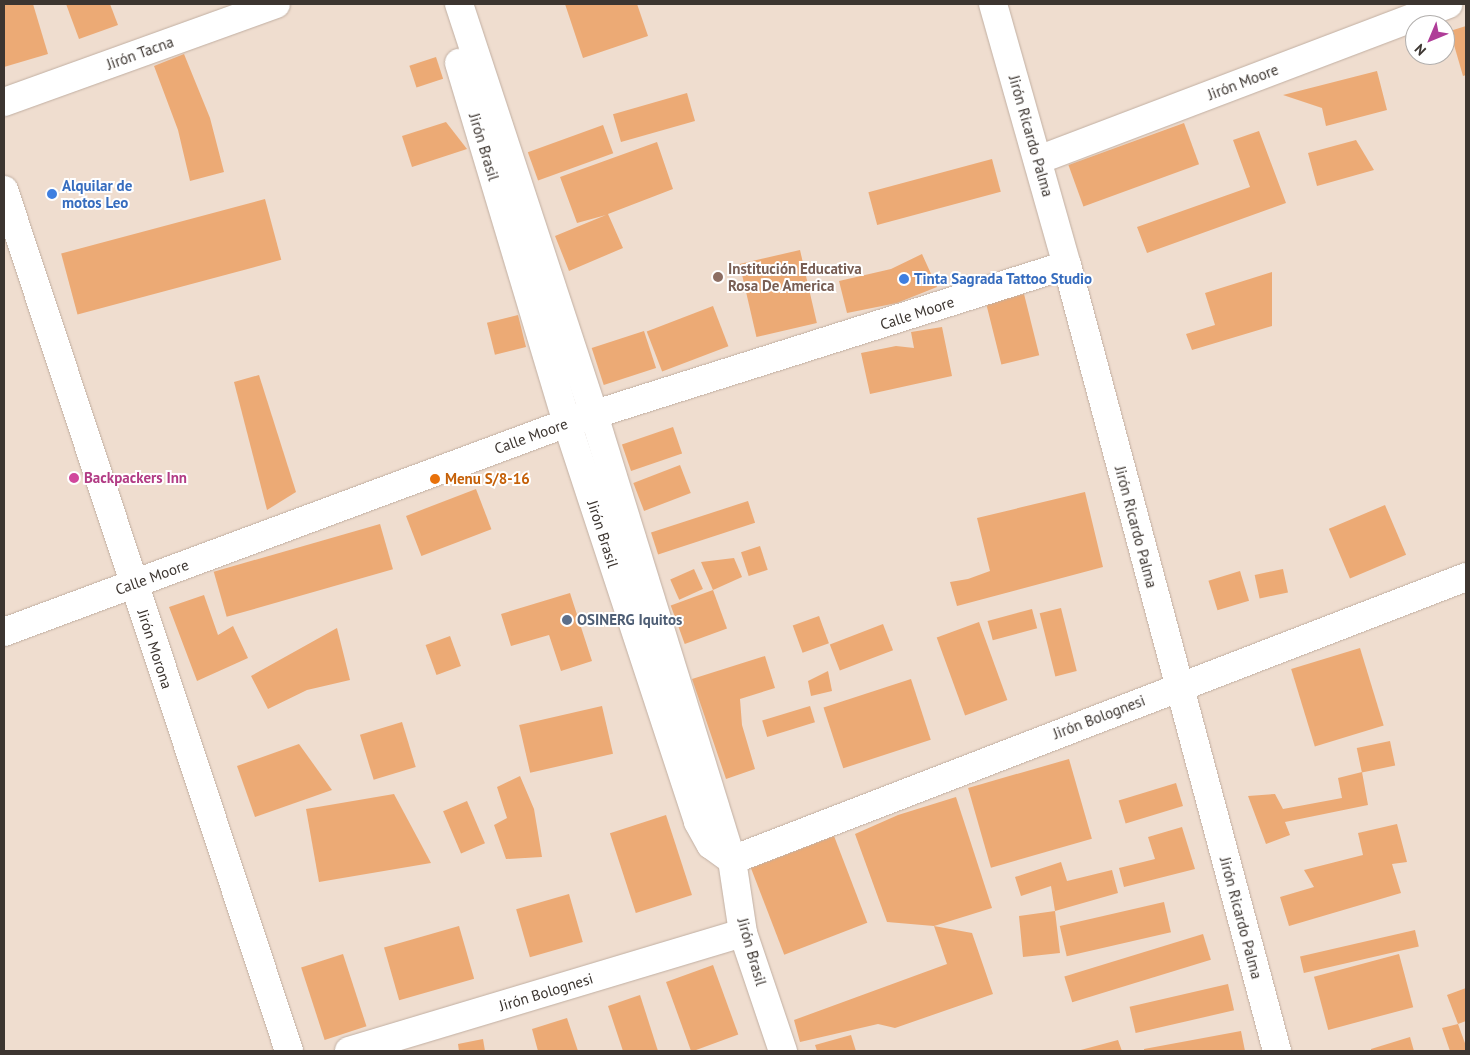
<!DOCTYPE html>
<meta charset="utf-8">
<style>
body{margin:0}
#map{position:relative;width:1470px;height:1055px;overflow:hidden;background:#efddcf;font-family:"PT Sans",sans-serif}
div>[style]{position:absolute}
.building>*{inset:0;background:#ecaa75;transform-origin:0 0}
.roads{filter:drop-shadow(0 0 1px #c1afa2) drop-shadow(0 0 1px #c1afa2)}
.minor>*{height:28px;margin:-14px;padding:0 14px;transform-origin:14px;border-radius:14px;background:#fff}
.dots>*{width:14px;height:14px;translate:-50% -50%;box-sizing:border-box;border:2px solid #fff;border-radius:50%}
span{translate:-50% -50%;white-space:nowrap;text-align:center;line-height:1.15;-webkit-text-stroke:4px #fff;paint-order:stroke}
.street-label{font-size:15px;color:#3c3530}
.shop-label{font-size:15px;color:#366cbe;font-weight:700}
.left{translate:0 -50%;text-align:left}
.education-label{font-size:15px;color:#785e54;font-weight:700}
.hotel-label{font-size:15px;color:#b23c85;font-weight:700}
.food-label{font-size:15px;color:#c56008;font-weight:700}
.service-label{font-size:15px;color:#4e5e75;font-weight:700}
.frame{position:absolute;inset:0;border:5px solid #3c3530;pointer-events:none}
.north{position:absolute;left:1405px;top:15px;width:50px;height:50px;box-sizing:border-box;background:#fff;border:1px solid #b1aeac;border-radius:50%;rotate:225deg;font-size:14px;font-weight:700;line-height:20px;text-align:center;color:#3c3530}
.north::after{content:'';display:block;margin:auto;width:18px;height:22px;background:#af3d98;clip-path:polygon(50% 0,100% 100%,50% 72%,0 100%)}
</style>
<div id="map">
<div class="building">
<div style="clip-path:polygon(4px 4px,33px 4px,48px 54px,4px 67px)"></div>
<div style="clip-path:polygon(66px 4px,110px 4px,118px 25px,79px 39px)"></div>
<div style="clip-path:polygon(565px 4px,637px 4px,648px 36px,583px 58px)"></div>
<div style="clip-path:polygon(1466px 26px,1466px 75px,1463px 76px,1450px 31px)"></div>
<div style="clip-path:polygon(184px 54px,210px 118px,224px 172px,190px 181px,178px 130px,154px 66px)"></div>
<div style="left:436px;top:57px;width:23px;height:28px;rotate:72deg"></div>
<div style="clip-path:polygon(1377px 71px,1387px 110px,1326px 126px,1322px 108px,1283px 95px)"></div>
<div style="left:687px;top:93px;width:29px;height:77px;rotate:74deg"></div>
<div style="clip-path:polygon(446px 122px,467px 149px,412px 167px,402px 136px)"></div>
<div style="left:1184px;top:123px;width:44px;height:123px;rotate:70deg"></div>
<div style="left:603px;top:125px;width:30px;height:80px;rotate:70deg"></div>
<div style="clip-path:polygon(1259px 131px,1286px 203px,1147px 253px,1137px 227px,1250px 187px,1233px 140px)"></div>
<div style="clip-path:polygon(1356px 140px,1374px 170px,1317px 186px,1308px 153px)"></div>
<div style="clip-path:polygon(657px 142px,673px 189px,608px 214px,623px 248px,569px 271px,555px 236px,606px 215px,577px 223px,560px 177px)"></div>
<div style="left:992px;top:159px;width:34px;height:128px;rotate:75deg"></div>
<div style="left:265px;top:199px;width:63px;height:211px;rotate:75deg"></div>
<div style="left:800px;top:250px;width:75px;height:62px;rotate:77deg"></div>
<div style="clip-path:polygon(922px 254px,937px 287px,897px 303px,847px 313px,839px 281px,891px 269px)"></div>
<div style="clip-path:polygon(1272px 272px,1272px 326px,1192px 350px,1186px 334px,1215px 325px,1205px 293px)"></div>
<div style="left:1024px;top:294px;width:63px;height:39px;rotate:76deg"></div>
<div style="left:713px;top:306px;width:43px;height:71px;rotate:69deg"></div>
<div style="left:518px;top:315px;width:33px;height:32px;rotate:76deg"></div>
<div style="clip-path:polygon(942px 327px,952px 376px,870px 394px,861px 353px,896px 346px,914px 348px,911px 332px)"></div>
<div style="left:644px;top:331px;width:39px;height:55px;rotate:72deg"></div>
<div style="clip-path:polygon(259px 375px,296px 492px,267px 510px,234px 382px)"></div>
<div style="left:673px;top:427px;width:28px;height:54px;rotate:71deg"></div>
<div style="left:680px;top:465px;width:30px;height:50px;rotate:69deg"></div>
<div style="left:476px;top:489px;width:43px;height:75px;rotate:69deg"></div>
<div style="clip-path:polygon(1085px 492px,1103px 567px,957px 606px,950px 582px,968px 579px,990px 571px,977px 518px)"></div>
<div style="left:748px;top:501px;width:23px;height:102px;rotate:72deg"></div>
<div style="left:1385px;top:505px;width:54px;height:61px;rotate:67deg"></div>
<div style="left:380px;top:524px;width:47px;height:173px;rotate:74deg"></div>
<div style="left:760px;top:546px;width:25px;height:20px;rotate:72deg"></div>
<div style="clip-path:polygon(734px 558px,742px 577px,713px 590px,701px 562px)"></div>
<div style="left:694px;top:569px;width:22px;height:26px;rotate:66deg"></div>
<div style="left:1283px;top:569px;width:24px;height:29px;rotate:78deg"></div>
<div style="left:1240px;top:571px;width:31px;height:33px;rotate:73deg"></div>
<div style="left:713px;top:590px;width:41px;height:45px;rotate:70deg"></div>
<div style="clip-path:polygon(570px 593px,592px 661px,561px 671px,549px 635px,511px 646px,501px 614px)"></div>
<div style="clip-path:polygon(204px 595px,218px 635px,233px 626px,248px 658px,197px 681px,169px 607px)"></div>
<div style="left:1061px;top:608px;width:65px;height:22px;rotate:76deg"></div>
<div style="left:1032px;top:609px;width:20px;height:46px;rotate:75deg"></div>
<div style="left:819px;top:616px;width:29px;height:28px;rotate:70deg"></div>
<div style="left:979px;top:622px;width:83px;height:45px;rotate:70deg"></div>
<div style="left:883px;top:624px;width:28px;height:57px;rotate:69deg"></div>
<div style="clip-path:polygon(337px 628px,350px 680px,307px 690px,268px 709px,251px 676px)"></div>
<div style="left:450px;top:636px;width:32px;height:26px;rotate:70deg"></div>
<div style="left:1360px;top:648px;width:81px;height:72px;rotate:73deg"></div>
<div style="clip-path:polygon(765px 656px,775px 688px,740px 699px,742px 725px,755px 769px,726px 779px,692px 679px)"></div>
<div style="clip-path:polygon(828px 671px,832px 691px,811px 696px,808px 681px)"></div>
<div style="left:911px;top:679px;width:64px;height:92px;rotate:72deg"></div>
<div style="left:602px;top:706px;width:49px;height:85px;rotate:77deg"></div>
<div style="left:810px;top:706px;width:17px;height:50px;rotate:73deg"></div>
<div style="left:402px;top:722px;width:47px;height:44px;rotate:73deg"></div>
<div style="left:1390px;top:741px;width:25px;height:34px;rotate:78deg"></div>
<div style="clip-path:polygon(299px 744px,332px 790px,255px 817px,237px 766px)"></div>
<div style="left:1069px;top:759px;width:83px;height:105px;rotate:74deg"></div>
<div style="clip-path:polygon(1362px 772px,1368px 805px,1285px 822px,1290px 835px,1266px 844px,1248px 796px,1275px 794px,1283px 809px,1342px 798px,1338px 778px)"></div>
<div style="clip-path:polygon(520px 776px,534px 809px,542px 857px,506px 859px,494px 825px,507px 818px,497px 787px)"></div>
<div style="left:1176px;top:783px;width:24px;height:60px;rotate:73deg"></div>
<div style="clip-path:polygon(394px 794px,431px 863px,319px 882px,306px 809px)"></div>
<div style="clip-path:polygon(956px 797px,992px 908px,934px 926px,887px 922px,855px 834px,898px 815px)"></div>
<div style="left:467px;top:801px;width:46px;height:26px;rotate:67deg"></div>
<div style="left:666px;top:815px;width:84px;height:59px;rotate:72deg"></div>
<div style="clip-path:polygon(1397px 824px,1407px 862px,1392px 864px,1401px 893px,1289px 926px,1280px 897px,1314px 887px,1304px 870px,1363px 855px,1358px 833px)"></div>
<div style="clip-path:polygon(1182px 827px,1195px 869px,1124px 887px,1119px 868px,1155px 859px,1148px 837px)"></div>
<div style="left:834px;top:836px;width:93px;height:89px;rotate:69deg"></div>
<div style="clip-path:polygon(1061px 862px,1067px 881px,1112px 870px,1118px 893px,1055px 911px,1060px 953px,1023px 957px,1019px 916px,1055px 911px,1051px 886px,1021px 896px,1015px 877px)"></div>
<div style="left:569px;top:894px;width:50px;height:55px;rotate:74deg"></div>
<div style="left:1164px;top:902px;width:31px;height:107px;rotate:77deg"></div>
<div style="left:459px;top:926px;width:55px;height:78px;rotate:74deg"></div>
<div style="clip-path:polygon(934px 926px,972px 933px,993px 994px,895px 1028px,878px 1024px,800px 1042px,794px 1020px,947px 964px)"></div>
<div style="left:1415px;top:930px;width:17px;height:118px;rotate:77deg"></div>
<div style="left:1203px;top:934px;width:27px;height:145px;rotate:73deg"></div>
<div style="left:343px;top:954px;width:76px;height:44px;rotate:72deg"></div>
<div style="left:1399px;top:954px;width:55px;height:88px;rotate:75deg"></div>
<div style="left:713px;top:965px;width:74px;height:50px;rotate:70deg"></div>
<div style="left:1228px;top:984px;width:27px;height:101px;rotate:77deg"></div>
<div style="clip-path:polygon(1466px 988px,1466px 1021px,1458px 1024px,1447px 995px)"></div>
<div style="clip-path:polygon(640px 995px,658px 1051px,623px 1051px,608px 1006px)"></div>
<div style="clip-path:polygon(567px 1018px,578px 1051px,538px 1051px,532px 1029px)"></div>
<div style="clip-path:polygon(1458px 1024px,1466px 1046px,1466px 1051px,1450px 1051px,1442px 1028px)"></div>
<div style="clip-path:polygon(1241px 1031px,1245px 1051px,1144px 1051px,1144px 1049px)"></div>
<div style="clip-path:polygon(851px 1035px,856px 1051px,817px 1051px,815px 1045px)"></div>
<div style="clip-path:polygon(1410px 1037px,1414px 1051px,1371px 1051px,1371px 1049px)"></div>
<div style="clip-path:polygon(483px 1039px,485px 1051px,459px 1051px,458px 1044px)"></div>
<div style="clip-path:polygon(1118px 1040px,1122px 1051px,1077px 1051px)"></div>
</div>
<div class="roads">
<div class="minor">
<div style="left:459px;top:4px;width:433px;rotate:71.8deg"></div>
<div style="left:594px;top:415px;width:466px;rotate:72.8deg"></div>
<div style="left:732px;top:860px;width:787px;rotate:-21.08deg"></div>
<div style="left:993px;top:4px;width:271px;rotate:74.2deg"></div>
<div style="left:1067px;top:265px;width:814px;rotate:75.04deg"></div>
<div style="left:459px;top:63px;width:376px;rotate:73.3deg"></div>
<div style="left:567px;top:423px;width:420px;rotate:71.8deg"></div>
<div style="left:698px;top:822px;width:26px;rotate:61deg"></div>
<div style="left:711px;top:845px;width:26px;rotate:36deg"></div>
<div style="left:732px;top:860px;width:74px;rotate:81.4deg"></div>
<div style="left:743px;top:933px;width:125px;rotate:71.3deg"></div>
<div style="left:4px;top:102px;width:289px;rotate:-19.8deg"></div>
<div style="left:1038px;top:160px;width:439px;rotate:-20.8deg"></div>
<div style="left:4px;top:190px;width:907px;rotate:71.68deg"></div>
<div style="left:4px;top:632px;width:601px;rotate:-20.37deg"></div>
<div style="left:567px;top:423px;width:524px;rotate:-17.54deg"></div>
<div style="left:349px;top:1051px;width:411px;rotate:-16.7deg"></div>
</div>
</div>
<div class="dots">
<div style="left:52px;top:194px;background:#3f7fe0"></div>
<div style="left:718px;top:277px;background:#8d6e63"></div>
<div style="left:904px;top:279px;background:#3f7fe0"></div>
<div style="left:74px;top:478px;background:#d1479c"></div>
<div style="left:435px;top:479px;background:#e8710a"></div>
<div style="left:567px;top:620px;background:#5c6f8a"></div>
</div>
<div class="street-label">
<span style="left:140px;top:53px;rotate:-20deg">Jirón Tacna</span>
<span style="left:1243px;top:82px;rotate:-21deg">Jirón Moore</span>
<span style="left:1031px;top:136px;rotate:74deg">Jirón Ricardo Palma</span>
<span style="left:484px;top:147px;rotate:73deg">Jirón Brasil</span>
<span style="left:917px;top:313px;rotate:-18deg">Calle Moore</span>
<span style="left:531px;top:436px;rotate:-20deg">Calle Moore</span>
<span style="left:1136px;top:527px;rotate:75deg">Jirón Ricardo Palma</span>
<span style="left:603px;top:534px;rotate:72deg">Jirón Brasil</span>
<span style="left:152px;top:577px;rotate:-20deg">Calle Moore</span>
<span style="left:155px;top:649px;rotate:72deg">Jirón Morona</span>
<span style="left:1099px;top:717px;rotate:-21deg">Jirón Bolognesi</span>
<span style="left:1241px;top:918px;rotate:75deg">Jirón Ricardo Palma</span>
<span style="left:752px;top:952px;rotate:74deg">Jirón Brasil</span>
<span style="left:546px;top:992px;rotate:-17deg">Jirón Bolognesi</span>
</div>
<div class="shop-label">
<span class="left" style="left:62px;top:194px">Alquilar de<br>motos Leo</span>
<span class="left" style="left:914px;top:279px">Tinta Sagrada Tattoo Studio</span>
</div>
<div class="education-label">
<span class="left" style="left:728px;top:277px">Institución Educativa<br>Rosa De America</span>
</div>
<div class="hotel-label">
<span class="left" style="left:84px;top:478px">Backpackers Inn</span>
</div>
<div class="food-label">
<span class="left" style="left:445px;top:479px">Menu S/8-16</span>
</div>
<div class="service-label">
<span class="left" style="left:577px;top:620px">OSINERG Iquitos</span>
</div>
<div class="frame"></div>
<div class="north">N</div>
</div>
